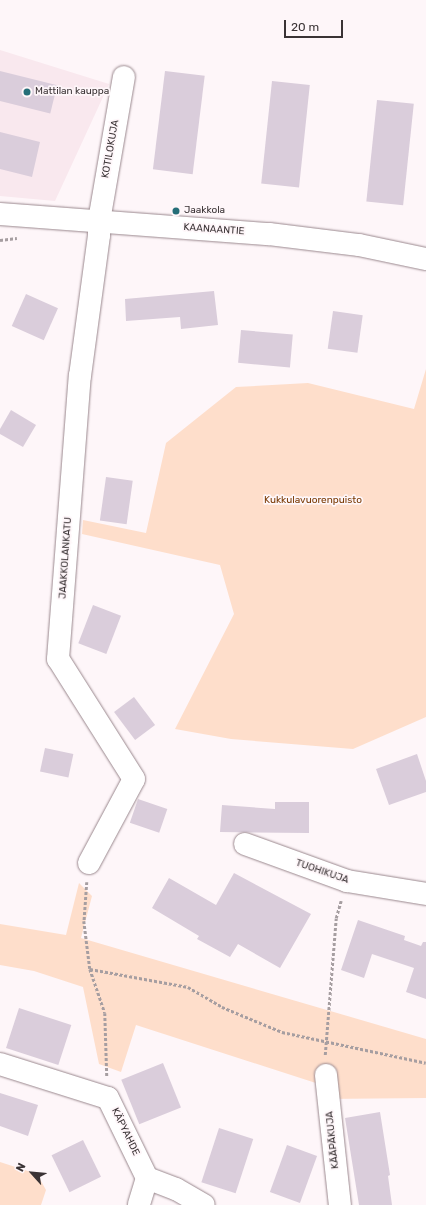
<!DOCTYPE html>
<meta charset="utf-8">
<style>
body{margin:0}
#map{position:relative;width:426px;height:1205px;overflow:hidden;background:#fef6f9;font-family:Rubik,sans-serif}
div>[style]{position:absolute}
.built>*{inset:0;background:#f9e8ee}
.green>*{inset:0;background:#fedecb}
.building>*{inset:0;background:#dacddb;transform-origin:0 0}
.path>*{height:2.5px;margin-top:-1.25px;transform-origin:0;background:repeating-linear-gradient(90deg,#a69ea1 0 3px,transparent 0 5px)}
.roads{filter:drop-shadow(0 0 1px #9a888e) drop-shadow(0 0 1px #9a888e)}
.minor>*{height:22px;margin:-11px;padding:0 11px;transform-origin:11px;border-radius:11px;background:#fff}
.dots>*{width:11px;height:11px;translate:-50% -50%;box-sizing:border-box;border:2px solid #fef6f9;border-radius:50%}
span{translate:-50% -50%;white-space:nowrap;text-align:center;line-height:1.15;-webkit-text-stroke:3.5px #fef6f9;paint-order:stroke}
.poi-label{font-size:10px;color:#3a3335}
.left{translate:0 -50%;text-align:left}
.street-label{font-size:10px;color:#3a3335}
.park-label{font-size:10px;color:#783800}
.north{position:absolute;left:12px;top:1153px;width:40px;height:40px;-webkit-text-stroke:3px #fef6f9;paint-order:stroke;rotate:297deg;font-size:11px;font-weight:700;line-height:16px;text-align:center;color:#3a3335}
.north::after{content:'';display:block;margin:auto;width:14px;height:18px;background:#3a3335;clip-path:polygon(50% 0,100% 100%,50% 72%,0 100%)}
.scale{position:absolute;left:284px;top:20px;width:59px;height:18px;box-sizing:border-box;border:2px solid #3a3335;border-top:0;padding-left:5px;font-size:12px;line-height:14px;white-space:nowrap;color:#3a3335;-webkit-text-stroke:3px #fef6f9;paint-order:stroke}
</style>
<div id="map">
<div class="built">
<div style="clip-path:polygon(0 50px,109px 84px,55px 201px,0 196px)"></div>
</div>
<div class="green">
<div style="clip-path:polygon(426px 369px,426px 717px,353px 749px,231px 739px,175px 729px,234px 614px,220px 565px,82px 534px,83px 520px,146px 533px,166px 443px,236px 387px,308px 383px,414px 409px)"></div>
<div style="clip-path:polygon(79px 883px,92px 896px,81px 938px,426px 1039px,426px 1098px,325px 1099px,322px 1085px,136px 1025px,121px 1072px,99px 1064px,83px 987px,34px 971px,0 965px,0 924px,66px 935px)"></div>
<div style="clip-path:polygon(0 1162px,37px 1174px,46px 1190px,41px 1205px,0 1205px)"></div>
</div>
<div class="building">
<div style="left:0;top:71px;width:59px;height:29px;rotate:14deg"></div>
<div style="left:165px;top:71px;width:40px;height:99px;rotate:7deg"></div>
<div style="left:272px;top:81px;width:38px;height:103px;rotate:6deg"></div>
<div style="left:377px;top:100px;width:37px;height:102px;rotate:6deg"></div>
<div style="clip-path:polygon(0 132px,40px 142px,32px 177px,0 169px)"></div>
<div style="clip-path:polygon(214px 291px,218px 325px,181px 329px,180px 317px,126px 321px,125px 299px)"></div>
<div style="left:26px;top:294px;width:35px;height:35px;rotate:24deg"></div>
<div style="left:333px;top:311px;width:30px;height:38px;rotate:8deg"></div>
<div style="left:241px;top:330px;width:52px;height:33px;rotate:5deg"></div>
<div style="clip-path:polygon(11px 410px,36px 425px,23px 447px,0 434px,0 429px)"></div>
<div style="left:106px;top:477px;width:27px;height:44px;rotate:8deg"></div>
<div style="left:93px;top:605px;width:30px;height:41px;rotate:21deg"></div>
<div style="left:134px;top:697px;width:35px;height:25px;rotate:53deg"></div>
<div style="left:45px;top:748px;width:29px;height:24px;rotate:12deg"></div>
<div style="clip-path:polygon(417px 754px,426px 781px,426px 792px,389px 805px,376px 769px)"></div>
<div style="left:138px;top:799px;width:31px;height:25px;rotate:19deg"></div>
<div style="clip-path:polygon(275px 802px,309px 802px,309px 833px,220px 832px,222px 805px,275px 809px)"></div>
<div style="clip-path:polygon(234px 873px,311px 914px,280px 968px,238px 944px,230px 957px,197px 939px,199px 936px,152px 908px,169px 878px,216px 905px)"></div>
<div style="clip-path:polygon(358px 920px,405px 936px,404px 940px,421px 946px,423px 942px,426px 942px,426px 999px,406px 992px,414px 968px,372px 954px,364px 978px,341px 970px)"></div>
<div style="left:19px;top:1008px;width:55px;height:42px;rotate:18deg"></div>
<div style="left:163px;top:1063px;width:48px;height:45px;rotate:68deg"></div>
<div style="clip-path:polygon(0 1093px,38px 1105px,28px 1136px,0 1126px)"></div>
<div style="clip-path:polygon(380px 1112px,390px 1175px,388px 1176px,392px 1205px,359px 1205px,345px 1118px)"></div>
<div style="left:219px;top:1128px;width:36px;height:57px;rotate:18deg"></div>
<div style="left:83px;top:1140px;width:41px;height:35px;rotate:64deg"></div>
<div style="left:287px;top:1145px;width:32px;height:50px;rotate:20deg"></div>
</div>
<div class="path">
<div style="left:0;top:240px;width:17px;rotate:-7deg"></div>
<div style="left:87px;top:882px;width:39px;rotate:94deg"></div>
<div style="left:84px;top:921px;width:48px;rotate:82.9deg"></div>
<div style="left:90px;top:969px;width:100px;rotate:10.4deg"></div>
<div style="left:188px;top:987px;width:39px;rotate:30deg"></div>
<div style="left:222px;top:1007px;width:65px;rotate:22.6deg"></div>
<div style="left:282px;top:1032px;width:147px;rotate:12.1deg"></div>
<div style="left:90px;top:969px;width:46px;rotate:71.2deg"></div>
<div style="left:105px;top:1013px;width:63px;rotate:88.2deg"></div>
<div style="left:325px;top:1055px;width:137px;rotate:-85.4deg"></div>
<div style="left:336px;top:918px;width:18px;rotate:-74deg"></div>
</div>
<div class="roads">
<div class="minor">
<div style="left:0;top:214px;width:270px;rotate:4.3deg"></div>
<div style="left:269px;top:234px;width:91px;rotate:7deg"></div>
<div style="left:359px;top:245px;width:68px;rotate:11.8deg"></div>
<div style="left:245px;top:844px;width:109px;rotate:19.9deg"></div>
<div style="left:347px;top:881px;width:80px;rotate:9.3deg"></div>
<div style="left:89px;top:863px;width:95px;rotate:-61.8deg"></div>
<div style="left:134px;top:779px;width:142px;rotate:-122.3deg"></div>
<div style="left:58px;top:659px;width:284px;rotate:-85.6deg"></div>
<div style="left:80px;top:376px;width:142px;rotate:-82.3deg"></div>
<div style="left:99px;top:235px;width:14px;rotate:-90deg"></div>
<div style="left:99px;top:221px;width:146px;rotate:-80.2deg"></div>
<div style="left:0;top:1064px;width:113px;rotate:17.5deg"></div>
<div style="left:108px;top:1098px;width:89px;rotate:64deg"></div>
<div style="left:147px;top:1178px;width:28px;rotate:107deg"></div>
<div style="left:326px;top:1075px;width:131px;rotate:83.9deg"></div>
<div style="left:147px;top:1178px;width:31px;rotate:21deg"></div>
<div style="left:176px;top:1189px;width:32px;rotate:30deg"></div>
</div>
</div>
<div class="dots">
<div style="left:27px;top:92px;background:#256e78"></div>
<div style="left:176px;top:211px;background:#256e78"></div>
</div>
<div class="poi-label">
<span class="left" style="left:35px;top:92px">Mattilan kauppa</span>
<span class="left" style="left:184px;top:211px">Jaakkola</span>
</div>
<div class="street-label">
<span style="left:111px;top:149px;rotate:-80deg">KOTILOKUJA</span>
<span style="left:214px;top:230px;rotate:4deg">KAANAANTIE</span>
<span style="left:66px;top:558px;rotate:-86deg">JAAKKOLANKATU</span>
<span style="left:322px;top:872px;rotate:19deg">TUOHIKUJA</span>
<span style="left:125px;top:1132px;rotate:64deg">KÄPYAHDE</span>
<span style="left:333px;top:1140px;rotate:-96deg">KÄÄPÄKUJA</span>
</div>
<div class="park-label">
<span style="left:313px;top:501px">Kukkulavuorenpuisto</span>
</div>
<div class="north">N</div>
<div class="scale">20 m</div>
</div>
